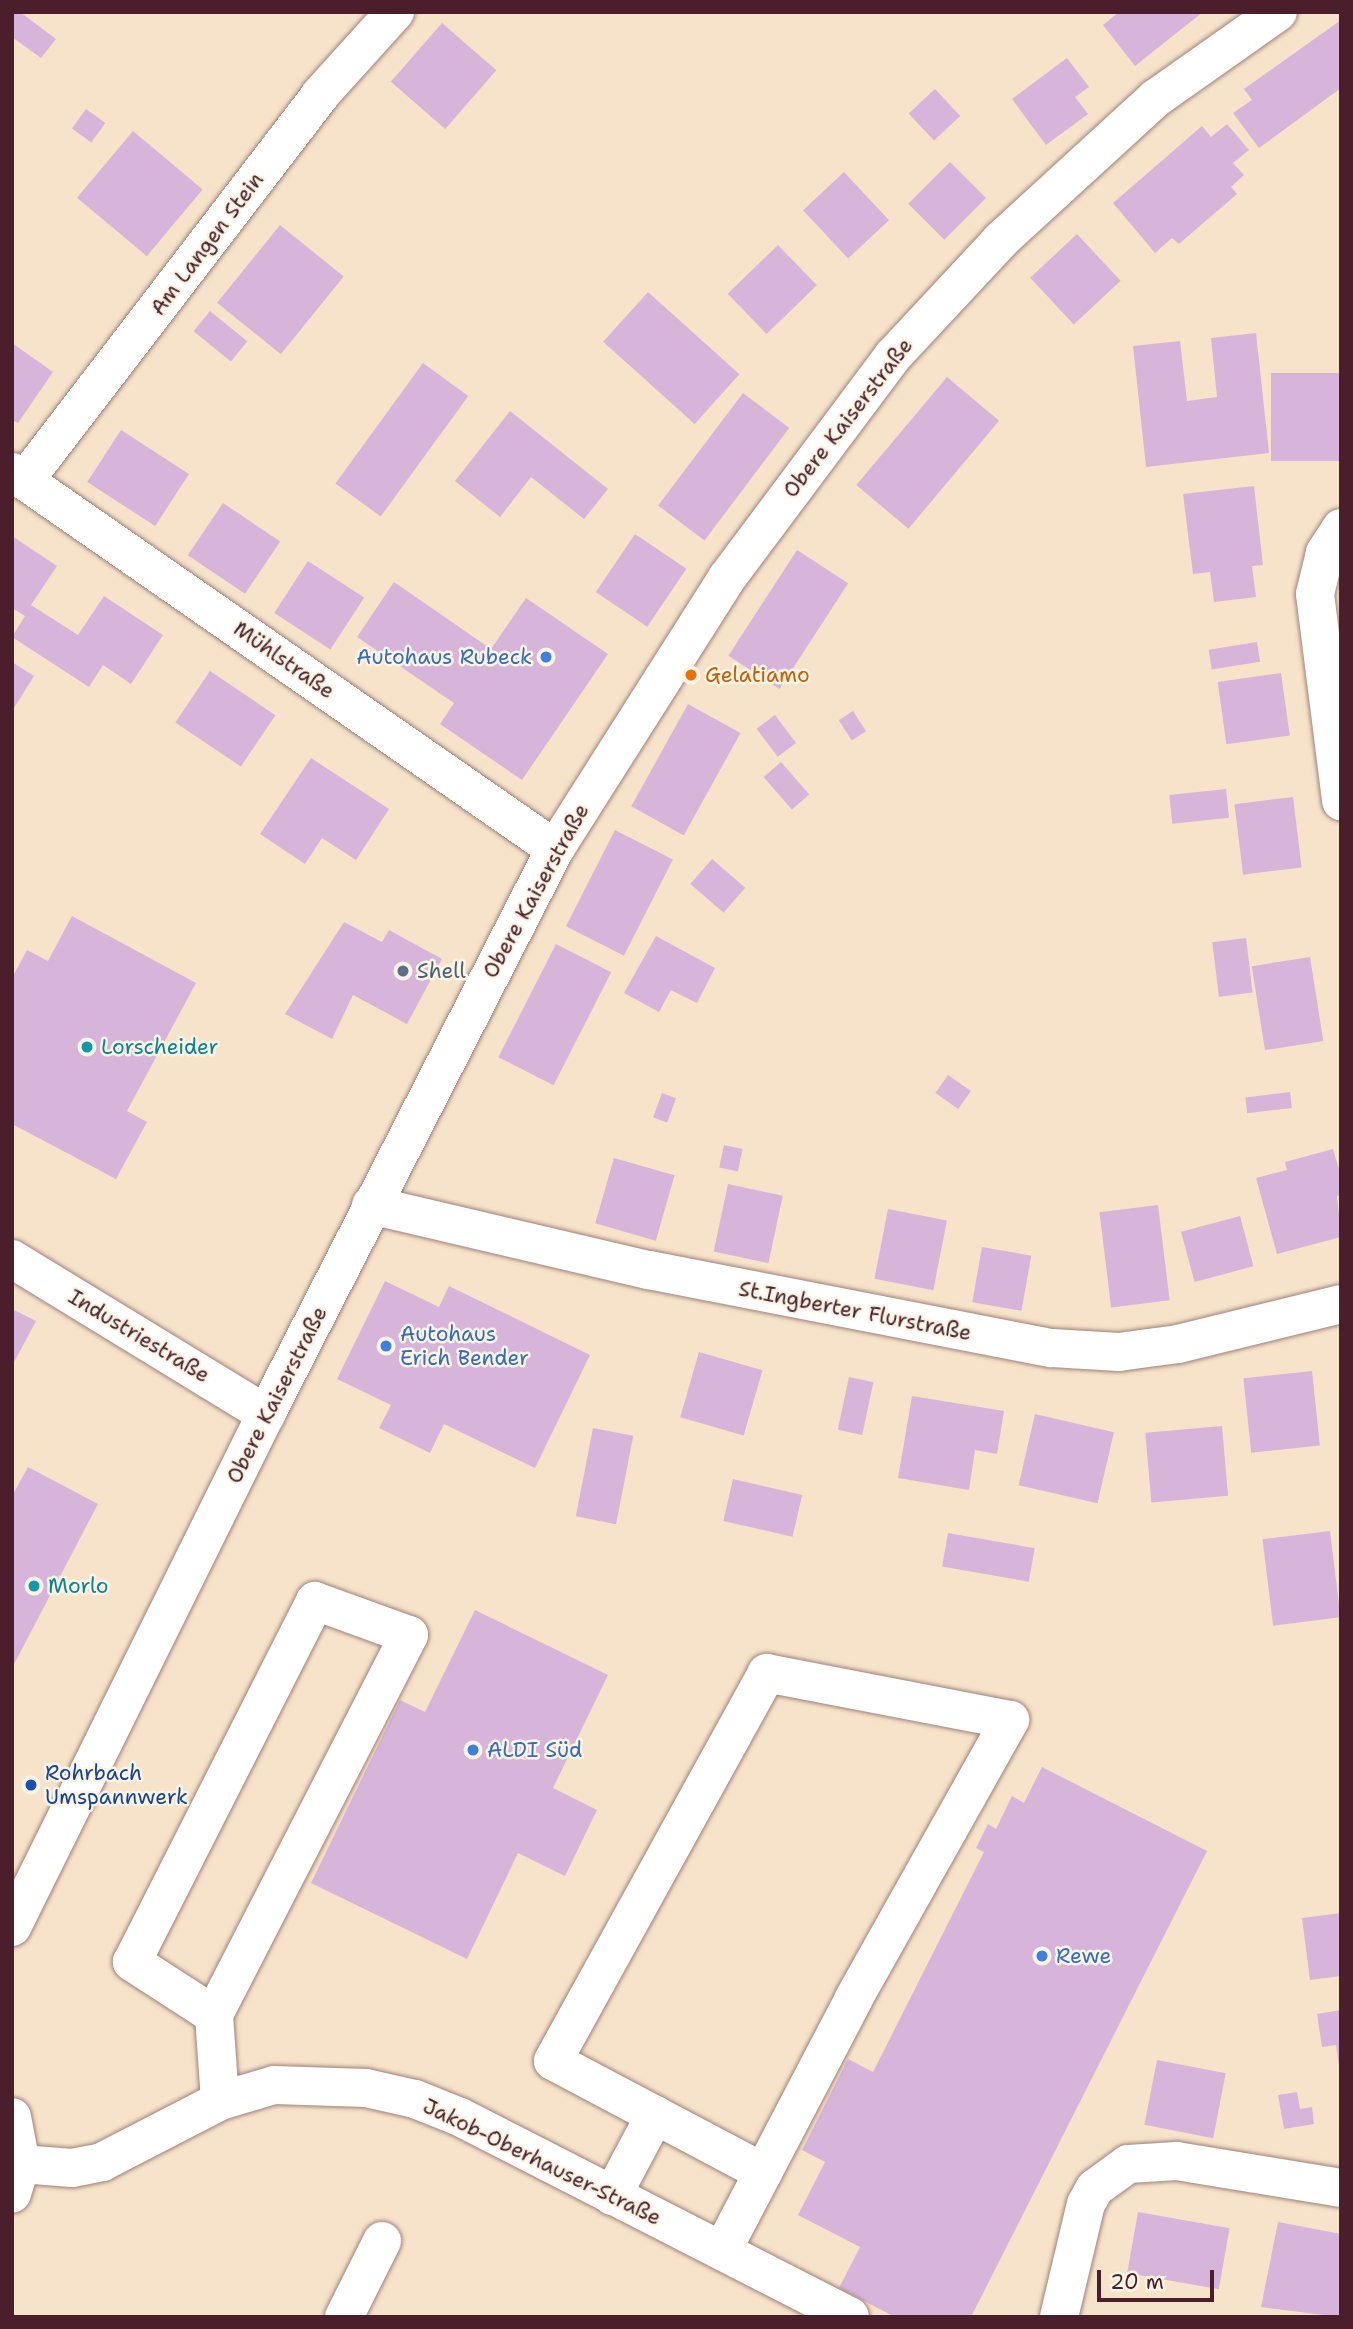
<!DOCTYPE html>
<meta charset="utf-8">
<style>
body{margin:0}
#map{position:relative;width:1353px;height:2329px;overflow:hidden;background:#f7e3ca;font-family:"Shantell Sans",sans-serif}
div>[style]{position:absolute}
.building>*{inset:0;background:#d7b5da;transform-origin:0 0}
.roads{filter:drop-shadow(0 0 2px #a0817a) drop-shadow(0 0 2px #a0817a)}
.minor>*{height:38px;margin:-19px;padding:0 19px;transform-origin:19px;border-radius:19px;background:#fff}
.major>*{height:38px;margin:-19px;padding:0 19px;transform-origin:19px;border-radius:19px;background:#fff}
.dots>*{width:19px;height:19px;translate:-50% -50%;box-sizing:border-box;border:4px solid #fcf5e5;border-radius:50%}
span{translate:-50% -50%;white-space:nowrap;text-align:center;line-height:1.15;-webkit-text-stroke:5px #fcf5e5;paint-order:stroke}
.street-label{font-size:21px;color:#4a1f2b}
.shop-label{font-size:21px;color:#366cbe}
.right{translate:-100% -50%;text-align:right}
.left{translate:0 -50%;text-align:left}
.food-label{font-size:21px;color:#c56008}
.service-label{font-size:21px;color:#4e5e75}
.culture-label{font-size:21px;color:#0d838f}
.transit-label{font-size:21px;color:#164399}
.frame{position:absolute;inset:0;border:14px solid #4a1f2b;pointer-events:none}
.scale{position:absolute;left:1097px;top:2270px;width:117px;height:32px;box-sizing:border-box;border:4px solid #4a1f2b;border-top:0;padding-left:9px;font-size:21px;line-height:24px;white-space:nowrap;color:#4a1f2b;-webkit-text-stroke:5px #fcf5e5;paint-order:stroke}
</style>
<div id="map">
<div class="building">
<div style="clip-path:polygon(12px 12px,20px 12px,56px 39px,41px 58px,12px 37px)"></div>
<div style="clip-path:polygon(1119px 12px,1203px 12px,1135px 66px,1103px 25px)"></div>
<div style="clip-path:polygon(1341px 20px,1341px 88px,1259px 148px,1233px 113px,1252px 100px,1244px 89px)"></div>
<div style="left:442px;top:23px;width:72px;height:78px;rotate:41deg"></div>
<div style="clip-path:polygon(1067px 58px,1089px 87px,1075px 97px,1088px 114px,1046px 145px,1012px 99px)"></div>
<div style="left:935px;top:89px;width:37px;height:36px;rotate:47deg"></div>
<div style="left:86px;top:109px;width:24px;height:24px;rotate:36deg"></div>
<div style="clip-path:polygon(1227px 124px,1249px 150px,1233px 163px,1244px 175px,1231px 187px,1237px 194px,1179px 244px,1172px 238px,1155px 253px,1113px 203px,1202px 126px,1211px 137px)"></div>
<div style="left:133px;top:131px;width:91px;height:87px;rotate:40deg"></div>
<div style="left:950px;top:162px;width:51px;height:59px;rotate:45deg"></div>
<div style="left:844px;top:172px;width:66px;height:56px;rotate:47deg"></div>
<div style="left:280px;top:225px;width:82px;height:100px;rotate:39deg"></div>
<div style="left:1077px;top:234px;width:64px;height:64px;rotate:47deg"></div>
<div style="left:778px;top:245px;width:56px;height:70px;rotate:46deg"></div>
<div style="left:648px;top:292px;width:123px;height:67px;rotate:42deg"></div>
<div style="left:210px;top:311px;width:48px;height:26px;rotate:39deg"></div>
<div style="clip-path:polygon(1256px 333px,1269px 453px,1146px 467px,1133px 346px,1180px 341px,1187px 401px,1217px 397px,1211px 338px)"></div>
<div style="clip-path:polygon(12px 343px,53px 372px,18px 423px,12px 420px)"></div>
<div style="left:423px;top:363px;width:56px;height:149px;rotate:36deg"></div>
<div style="left:1341px;top:373px;width:88px;height:70px;rotate:90deg"></div>
<div style="left:947px;top:377px;width:68px;height:141px;rotate:40deg"></div>
<div style="left:743px;top:393px;width:58px;height:141px;rotate:37deg"></div>
<div style="clip-path:polygon(510px 411px,608px 489px,584px 519px,531px 477px,500px 517px,455px 481px)"></div>
<div style="left:121px;top:430px;width:81px;height:62px;rotate:33deg"></div>
<div style="clip-path:polygon(1254px 486px,1263px 565px,1252px 566px,1256px 597px,1214px 602px,1210px 572px,1193px 574px,1183px 494px)"></div>
<div style="left:223px;top:503px;width:69px;height:63px;rotate:34deg"></div>
<div style="left:635px;top:534px;width:62px;height:70px;rotate:34deg"></div>
<div style="clip-path:polygon(12px 536px,57px 566px,31px 605px,78px 635px,104px 596px,163px 635px,131px 684px,103px 665px,89px 687px,12px 637px,25px 616px,12px 608px)"></div>
<div style="left:797px;top:550px;width:61px;height:126px;rotate:33deg"></div>
<div style="left:308px;top:561px;width:67px;height:62px;rotate:33deg"></div>
<div style="clip-path:polygon(394px 582px,491px 649px,526px 598px,608px 654px,522px 780px,440px 724px,454px 703px,357px 637px)"></div>
<div style="left:1257px;top:642px;width:20px;height:49px;rotate:81deg"></div>
<div style="clip-path:polygon(12px 662px,34px 676px,14px 708px,12px 707px)"></div>
<div style="left:210px;top:671px;width:79px;height:62px;rotate:34deg"></div>
<div style="left:1281px;top:673px;width:63px;height:64px;rotate:82deg"></div>
<div style="left:688px;top:704px;width:60px;height:117px;rotate:29deg"></div>
<div style="left:853px;top:711px;width:24px;height:17px;rotate:57deg"></div>
<div style="left:775px;top:715px;width:35px;height:23px;rotate:53deg"></div>
<div style="clip-path:polygon(311px 758px,389px 809px,356px 860px,322px 838px,305px 864px,260px 834px)"></div>
<div style="left:781px;top:762px;width:43px;height:23px;rotate:49deg"></div>
<div style="left:1226px;top:789px;width:29px;height:57px;rotate:84deg"></div>
<div style="left:1293px;top:797px;width:71px;height:59px;rotate:83deg"></div>
<div style="left:615px;top:830px;width:65px;height:108px;rotate:27deg"></div>
<div style="left:712px;top:859px;width:44px;height:33px;rotate:41deg"></div>
<div style="clip-path:polygon(72px 916px,196px 983px,127px 1111px,147px 1122px,116px 1179px,12px 1124px,12px 978px,27px 950px,48px 961px)"></div>
<div style="clip-path:polygon(344px 922px,382px 942px,389px 930px,442px 959px,407px 1024px,353px 995px,332px 1039px,285px 1014px)"></div>
<div style="clip-path:polygon(656px 936px,715px 968px,697px 1003px,671px 990px,659px 1012px,624px 993px)"></div>
<div style="left:1246px;top:938px;width:55px;height:34px;rotate:83deg"></div>
<div style="left:556px;top:944px;width:62px;height:127px;rotate:27deg"></div>
<div style="left:1310px;top:957px;width:85px;height:59px;rotate:81deg"></div>
<div style="left:948px;top:1075px;width:28px;height:22px;rotate:35deg"></div>
<div style="left:1290px;top:1092px;width:16px;height:45px;rotate:83deg"></div>
<div style="left:662px;top:1093px;width:15px;height:26px;rotate:20deg"></div>
<div style="left:724px;top:1145px;width:19px;height:23px;rotate:12deg"></div>
<div style="clip-path:polygon(1333px 1149px,1341px 1176px,1341px 1195px,1337px 1196px,1341px 1237px,1277px 1254px,1256px 1178px,1287px 1170px,1285px 1162px)"></div>
<div style="left:614px;top:1158px;width:63px;height:68px;rotate:16deg"></div>
<div style="left:728px;top:1184px;width:56px;height:69px;rotate:12deg"></div>
<div style="left:1158px;top:1205px;width:96px;height:59px;rotate:83deg"></div>
<div style="left:888px;top:1209px;width:60px;height:71px;rotate:11deg"></div>
<div style="left:1240px;top:1216px;width:52px;height:61px;rotate:75deg"></div>
<div style="left:982px;top:1247px;width:50px;height:56px;rotate:10deg"></div>
<div style="clip-path:polygon(385px 1281px,439px 1307px,449px 1286px,590px 1355px,535px 1468px,444px 1424px,430px 1453px,379px 1428px,391px 1405px,337px 1379px)"></div>
<div style="clip-path:polygon(12px 1309px,36px 1321px,12px 1366px)"></div>
<div style="left:699px;top:1352px;width:66px;height:68px;rotate:16deg"></div>
<div style="left:1312px;top:1371px;width:75px;height:69px;rotate:84deg"></div>
<div style="left:849px;top:1377px;width:25px;height:54px;rotate:12deg"></div>
<div style="clip-path:polygon(912px 1396px,1004px 1411px,997px 1454px,975px 1450px,969px 1490px,898px 1478px)"></div>
<div style="left:1035px;top:1414px;width:81px;height:73px;rotate:13deg"></div>
<div style="left:1222px;top:1426px;width:70px;height:77px;rotate:85deg"></div>
<div style="left:593px;top:1428px;width:41px;height:90px;rotate:11deg"></div>
<div style="clip-path:polygon(28px 1467px,98px 1504px,12px 1668px,12px 1496px)"></div>
<div style="left:733px;top:1479px;width:71px;height:43px;rotate:13deg"></div>
<div style="left:1330px;top:1531px;width:87px;height:68px;rotate:83deg"></div>
<div style="left:948px;top:1533px;width:88px;height:34px;rotate:10deg"></div>
<div style="clip-path:polygon(475px 1610px,608px 1675px,553px 1788px,597px 1810px,565px 1876px,518px 1853px,467px 1959px,311px 1883px,400px 1700px,425px 1712px)"></div>
<div style="clip-path:polygon(1042px 1767px,1207px 1851px,971px 2317px,895px 2317px,839px 2288px,860px 2247px,798px 2215px,825px 2162px,802px 2150px,848px 2059px,873px 2072px,984px 1852px,976px 1848px,988px 1824px,996px 1829px,1012px 1796px,1024px 1803px)"></div>
<div style="clip-path:polygon(1341px 1913px,1341px 1976px,1310px 1980px,1302px 1918px)"></div>
<div style="clip-path:polygon(1341px 2010px,1341px 2066px,1339px 2066px,1336px 2045px,1322px 2047px,1317px 2014px)"></div>
<div style="left:1157px;top:2060px;width:70px;height:66px;rotate:11deg"></div>
<div style="clip-path:polygon(1297px 2092px,1300px 2109px,1312px 2107px,1314px 2124px,1284px 2129px,1278px 2095px)"></div>
<div style="left:1138px;top:2212px;width:93px;height:62px;rotate:10deg"></div>
<div style="clip-path:polygon(1278px 2222px,1341px 2234px,1339px 2317px,1261px 2307px)"></div>
</div>
<div class="roads">
<div class="minor">
<div style="left:12px;top:472px;width:661px;rotate:34.77deg"></div>
<div style="left:25px;top:480px;width:485px;rotate:-52.5deg"></div>
<div style="left:320px;top:95px;width:112px;rotate:-47.9deg"></div>
<div style="left:1341px;top:528px;width:30px;rotate:123deg"></div>
<div style="left:1325px;top:553px;width:42px;rotate:103.7deg"></div>
<div style="left:1315px;top:594px;width:209px;rotate:82.8deg"></div>
<div style="left:371px;top:1205px;width:285px;rotate:13.2deg"></div>
<div style="left:649px;top:1270px;width:410px;rotate:11deg"></div>
<div style="left:1052px;top:1348px;width:67px;rotate:3.4deg"></div>
<div style="left:1119px;top:1352px;width:60px;rotate:-7.7deg"></div>
<div style="left:1178px;top:1344px;width:168px;rotate:-13.8deg"></div>
<div style="left:12px;top:1259px;width:298px;rotate:31.4deg"></div>
<div style="left:214px;top:2015px;width:98px;rotate:-147.1deg"></div>
<div style="left:132px;top:1962px;width:405px;rotate:-63.1deg"></div>
<div style="left:315px;top:1601px;width:100px;rotate:19.9deg"></div>
<div style="left:409px;top:1635px;width:427px;rotate:117.2deg"></div>
<div style="left:214px;top:2015px;width:86px;rotate:86deg"></div>
<div style="left:21px;top:2164px;width:51px;rotate:4.5deg"></div>
<div style="left:72px;top:2168px;width:31px;rotate:-11deg"></div>
<div style="left:102px;top:2162px;width:133px;rotate:-27.3deg"></div>
<div style="left:220px;top:2101px;width:56px;rotate:-16.5deg"></div>
<div style="left:274px;top:2085px;width:92px;rotate:1.9deg"></div>
<div style="left:366px;top:2088px;width:50px;rotate:12.7deg"></div>
<div style="left:415px;top:2099px;width:48px;rotate:21.8deg"></div>
<div style="left:460px;top:2117px;width:438px;rotate:27.1deg"></div>
<div style="left:612px;top:2196px;width:92px;rotate:-62deg"></div>
<div style="left:722px;top:2251px;width:285px;rotate:-62.4deg"></div>
<div style="left:854px;top:1998px;width:319px;rotate:-60.7deg"></div>
<div style="left:1010px;top:1720px;width:248px;rotate:-169.1deg"></div>
<div style="left:767px;top:1673px;width:443px;rotate:118.9deg"></div>
<div style="left:553px;top:2061px;width:238px;rotate:27.9deg"></div>
<div style="left:344px;top:2317px;width:85px;rotate:-63.4deg"></div>
<div style="left:1059px;top:2317px;width:116px;rotate:-76.6deg"></div>
<div style="left:1086px;top:2204px;width:18px;rotate:-61deg"></div>
<div style="left:1095px;top:2188px;width:41px;rotate:-36deg"></div>
<div style="left:1128px;top:2164px;width:49px;rotate:-3.5deg"></div>
<div style="left:1177px;top:2161px;width:166px;rotate:9.3deg"></div>
</div>
<div class="major">
<div style="left:12px;top:1927px;width:572px;rotate:-63.66deg"></div>
<div style="left:266px;top:1414px;width:635px;rotate:-62.91deg"></div>
<div style="left:555px;top:849px;width:321px;rotate:-57.6deg"></div>
<div style="left:727px;top:578px;width:277px;rotate:-53.2deg"></div>
<div style="left:893px;top:356px;width:158px;rotate:-47deg"></div>
<div style="left:1001px;top:240px;width:210px;rotate:-42.5deg"></div>
<div style="left:1156px;top:98px;width:149px;rotate:-35.2deg"></div>
<div style="left:12px;top:2117px;width:48px;rotate:79.2deg"></div>
<div style="left:21px;top:2164px;width:31px;rotate:107deg"></div>
</div>
</div>
<div class="dots">
<div style="left:546px;top:657px;background:#3f7fe0"></div>
<div style="left:691px;top:675px;background:#e8710a"></div>
<div style="left:403px;top:971px;background:#5c6f8a"></div>
<div style="left:87px;top:1047px;background:#0f9aa8"></div>
<div style="left:386px;top:1346px;background:#3f7fe0"></div>
<div style="left:34px;top:1586px;background:#0f9aa8"></div>
<div style="left:473px;top:1750px;background:#3f7fe0"></div>
<div style="left:31px;top:1785px;background:#1a4fb4"></div>
<div style="left:1042px;top:1956px;background:#3f7fe0"></div>
</div>
<div class="street-label">
<span style="left:207px;top:244px;rotate:-53deg">Am Langen Stein</span>
<span style="left:848px;top:418px;rotate:-52deg">Obere Kaiserstraße</span>
<span style="left:284px;top:660px;rotate:35deg">Mühlstraße</span>
<span style="left:536px;top:891px;rotate:-61deg">Obere Kaiserstraße</span>
<span style="left:855px;top:1311px;rotate:11deg">St.Ingberter Flurstraße</span>
<span style="left:139px;top:1336px;rotate:31deg">Industriestraße</span>
<span style="left:277px;top:1395px;rotate:-63deg">Obere Kaiserstraße</span>
<span style="left:542px;top:2162px;rotate:26deg">Jakob-Oberhauser-Straße</span>
</div>
<div class="shop-label">
<span class="right" style="left:532px;top:657px">Autohaus Rubeck</span>
<span class="left" style="left:400px;top:1346px">Autohaus<br>Erich Bender</span>
<span class="left" style="left:487px;top:1750px">ALDI Süd</span>
<span class="left" style="left:1056px;top:1956px">Rewe</span>
</div>
<div class="food-label">
<span class="left" style="left:705px;top:675px">Gelatiamo</span>
</div>
<div class="service-label">
<span class="left" style="left:417px;top:971px">Shell</span>
</div>
<div class="culture-label">
<span class="left" style="left:101px;top:1047px">Lorscheider</span>
<span class="left" style="left:48px;top:1586px">Morlo</span>
</div>
<div class="transit-label">
<span class="left" style="left:45px;top:1785px">Rohrbach<br>Umspannwerk</span>
</div>
<div class="frame"></div>
<div class="scale">20 m</div>
</div>
